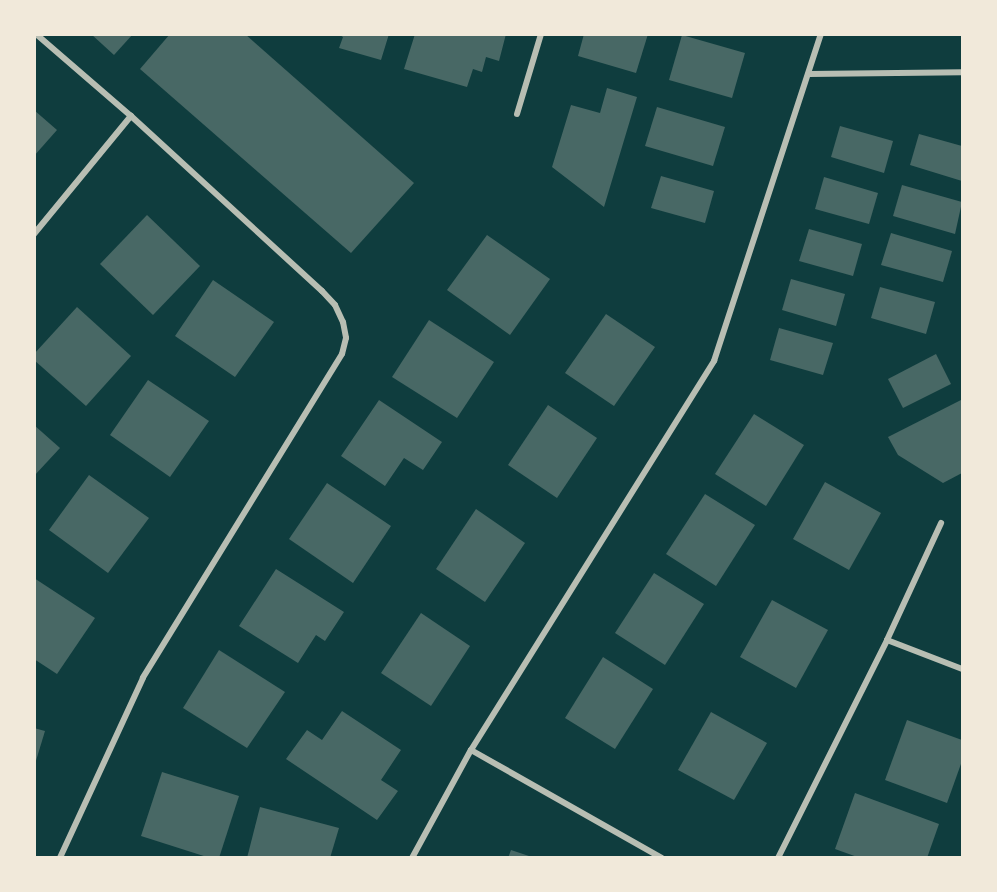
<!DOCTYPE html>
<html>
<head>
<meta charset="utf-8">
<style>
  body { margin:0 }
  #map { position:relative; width:997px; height:892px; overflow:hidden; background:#0f3d3e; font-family:"IBM Plex Sans",sans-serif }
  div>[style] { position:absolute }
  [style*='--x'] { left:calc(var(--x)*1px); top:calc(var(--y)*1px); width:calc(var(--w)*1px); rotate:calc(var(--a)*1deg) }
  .building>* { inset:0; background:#486865 }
  .minor>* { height:6px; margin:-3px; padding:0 3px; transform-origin:3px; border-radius:3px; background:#b8beb3 }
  span { translate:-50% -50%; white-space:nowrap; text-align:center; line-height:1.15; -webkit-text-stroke:6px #f1e9da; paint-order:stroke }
  .frame { position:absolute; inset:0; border:36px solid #f1e9da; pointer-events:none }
</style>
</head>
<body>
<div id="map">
  <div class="building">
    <div style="clip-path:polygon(91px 34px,133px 34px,114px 55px)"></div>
    <div style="clip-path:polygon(170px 34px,245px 34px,414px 183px,351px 253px,140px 69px)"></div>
    <div style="clip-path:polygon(389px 34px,381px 60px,339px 48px,343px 37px,338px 34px)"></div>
    <div style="clip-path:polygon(415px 34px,506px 34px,499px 61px,486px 57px,482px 72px,473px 69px,467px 87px,404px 69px)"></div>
    <div style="clip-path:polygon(584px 34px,648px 34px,636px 73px,578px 56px)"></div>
    <div style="clip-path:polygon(682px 35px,745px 53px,732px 98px,669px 80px)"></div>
    <div style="clip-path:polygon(607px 88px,637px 97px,604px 207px,552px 167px,571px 105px,600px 113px)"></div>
    <div style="clip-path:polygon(657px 107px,725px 127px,713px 166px,645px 146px)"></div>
    <div style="clip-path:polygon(34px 110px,57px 130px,34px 156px)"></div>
    <div style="clip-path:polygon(840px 126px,893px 141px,884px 173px,831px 157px)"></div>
    <div style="clip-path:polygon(919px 134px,962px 146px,962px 181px,910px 165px)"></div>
    <div style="clip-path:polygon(661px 176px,714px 191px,705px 223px,651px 208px)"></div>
    <div style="clip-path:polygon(824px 177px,878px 193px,869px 224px,815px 209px)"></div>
    <div style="clip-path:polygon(902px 185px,962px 202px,955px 234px,893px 216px)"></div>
    <div style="clip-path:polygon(147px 215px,200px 266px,153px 315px,100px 264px)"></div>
    <div style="clip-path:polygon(809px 229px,862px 244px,853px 276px,799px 261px)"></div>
    <div style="clip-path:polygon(891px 233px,952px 251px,943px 282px,881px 265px)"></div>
    <div style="clip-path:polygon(487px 235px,550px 279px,510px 335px,447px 290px)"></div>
    <div style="clip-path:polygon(791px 279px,845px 294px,836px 326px,782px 310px)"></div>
    <div style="clip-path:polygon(213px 280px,274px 322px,235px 377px,175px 336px)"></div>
    <div style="clip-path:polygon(880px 287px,935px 302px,926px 334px,871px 318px)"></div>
    <div style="clip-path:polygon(77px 307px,131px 356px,86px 406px,34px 360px,34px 354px)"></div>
    <div style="clip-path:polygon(606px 314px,655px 347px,614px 406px,565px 373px)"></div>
    <div style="clip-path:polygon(429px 320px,494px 362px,457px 418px,392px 377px)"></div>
    <div style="clip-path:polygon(779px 328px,833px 343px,823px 375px,770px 360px)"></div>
    <div style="clip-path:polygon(936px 354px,951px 384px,903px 408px,888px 379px)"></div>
    <div style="clip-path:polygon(148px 380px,209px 421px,170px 477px,110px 435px)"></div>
    <div style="clip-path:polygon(379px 400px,442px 442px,423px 470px,404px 458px,385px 486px,341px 456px)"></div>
    <div style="clip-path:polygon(961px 400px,962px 473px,943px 483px,898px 455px,888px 437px)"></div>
    <div style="clip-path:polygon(548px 405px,597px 438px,557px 498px,508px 465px)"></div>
    <div style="clip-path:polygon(754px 414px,804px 445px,766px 506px,715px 474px)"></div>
    <div style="clip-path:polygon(34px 425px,60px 448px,34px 476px)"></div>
    <div style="clip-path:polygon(89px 475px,149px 518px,108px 573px,49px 530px)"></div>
    <div style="clip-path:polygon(825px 482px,881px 513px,849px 570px,793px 539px)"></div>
    <div style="clip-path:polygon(327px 483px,391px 526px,353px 583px,289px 539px)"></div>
    <div style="clip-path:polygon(705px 494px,755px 525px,716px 586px,666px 554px)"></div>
    <div style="clip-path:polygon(476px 509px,525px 543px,485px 602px,436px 569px)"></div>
    <div style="clip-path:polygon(276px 569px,344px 612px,325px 641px,316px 635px,298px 663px,239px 626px)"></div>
    <div style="clip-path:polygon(654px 573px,704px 604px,665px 665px,615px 633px)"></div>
    <div style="clip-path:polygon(34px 578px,95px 618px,57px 674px,34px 659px)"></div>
    <div style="clip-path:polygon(772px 600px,828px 630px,796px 688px,740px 657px)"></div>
    <div style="clip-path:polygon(421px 613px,470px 646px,431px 706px,381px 673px)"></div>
    <div style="clip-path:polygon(219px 650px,285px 692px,247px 748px,183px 708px)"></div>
    <div style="clip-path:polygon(603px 657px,653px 689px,615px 749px,565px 718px)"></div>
    <div style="clip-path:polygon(342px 711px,401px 750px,381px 780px,398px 791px,377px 820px,286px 759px,307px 730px,322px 740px)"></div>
    <div style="clip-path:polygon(711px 712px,767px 743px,734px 800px,678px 770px)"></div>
    <div style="clip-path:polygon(907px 720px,962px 740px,962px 761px,947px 803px,885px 780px)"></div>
    <div style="clip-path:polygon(34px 728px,45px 731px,35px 764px,34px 764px)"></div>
    <div style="clip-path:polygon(162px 772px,239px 796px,219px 858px,210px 858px,141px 836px)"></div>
    <div style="clip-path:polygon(855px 793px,939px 824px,927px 858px,860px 858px,835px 849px)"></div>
    <div style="clip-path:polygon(260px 807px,339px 828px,330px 858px,247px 858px)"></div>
    <div style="clip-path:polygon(511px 850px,532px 857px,532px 858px,508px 858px)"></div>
  </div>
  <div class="minor">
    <div style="--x:36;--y:34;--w:125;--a:40.8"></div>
    <div style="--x:131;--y:116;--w:259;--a:42.5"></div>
    <div style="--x:322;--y:291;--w:19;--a:47"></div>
    <div style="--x:335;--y:305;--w:19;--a:65"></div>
    <div style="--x:343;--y:322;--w:16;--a:79"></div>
    <div style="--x:346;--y:338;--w:16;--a:104"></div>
    <div style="--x:342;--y:354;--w:380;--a:121.6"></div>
    <div style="--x:143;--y:678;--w:198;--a:114.8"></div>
    <div style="--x:809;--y:74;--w:153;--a:-0.7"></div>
    <div style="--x:517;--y:114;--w:84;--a:-73.3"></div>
    <div style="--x:34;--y:234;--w:153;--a:-50.6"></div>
    <div style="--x:887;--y:640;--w:80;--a:21.1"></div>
    <div style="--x:471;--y:750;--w:219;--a:29.5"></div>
    <div style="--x:412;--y:858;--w:123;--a:-61.4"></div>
    <div style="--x:471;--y:750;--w:459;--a:-58"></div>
    <div style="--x:714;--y:361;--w:344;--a:-71.9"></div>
    <div style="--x:778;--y:858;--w:244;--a:-63.4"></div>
    <div style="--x:887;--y:640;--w:129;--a:-65.2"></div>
  </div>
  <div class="frame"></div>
</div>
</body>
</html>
